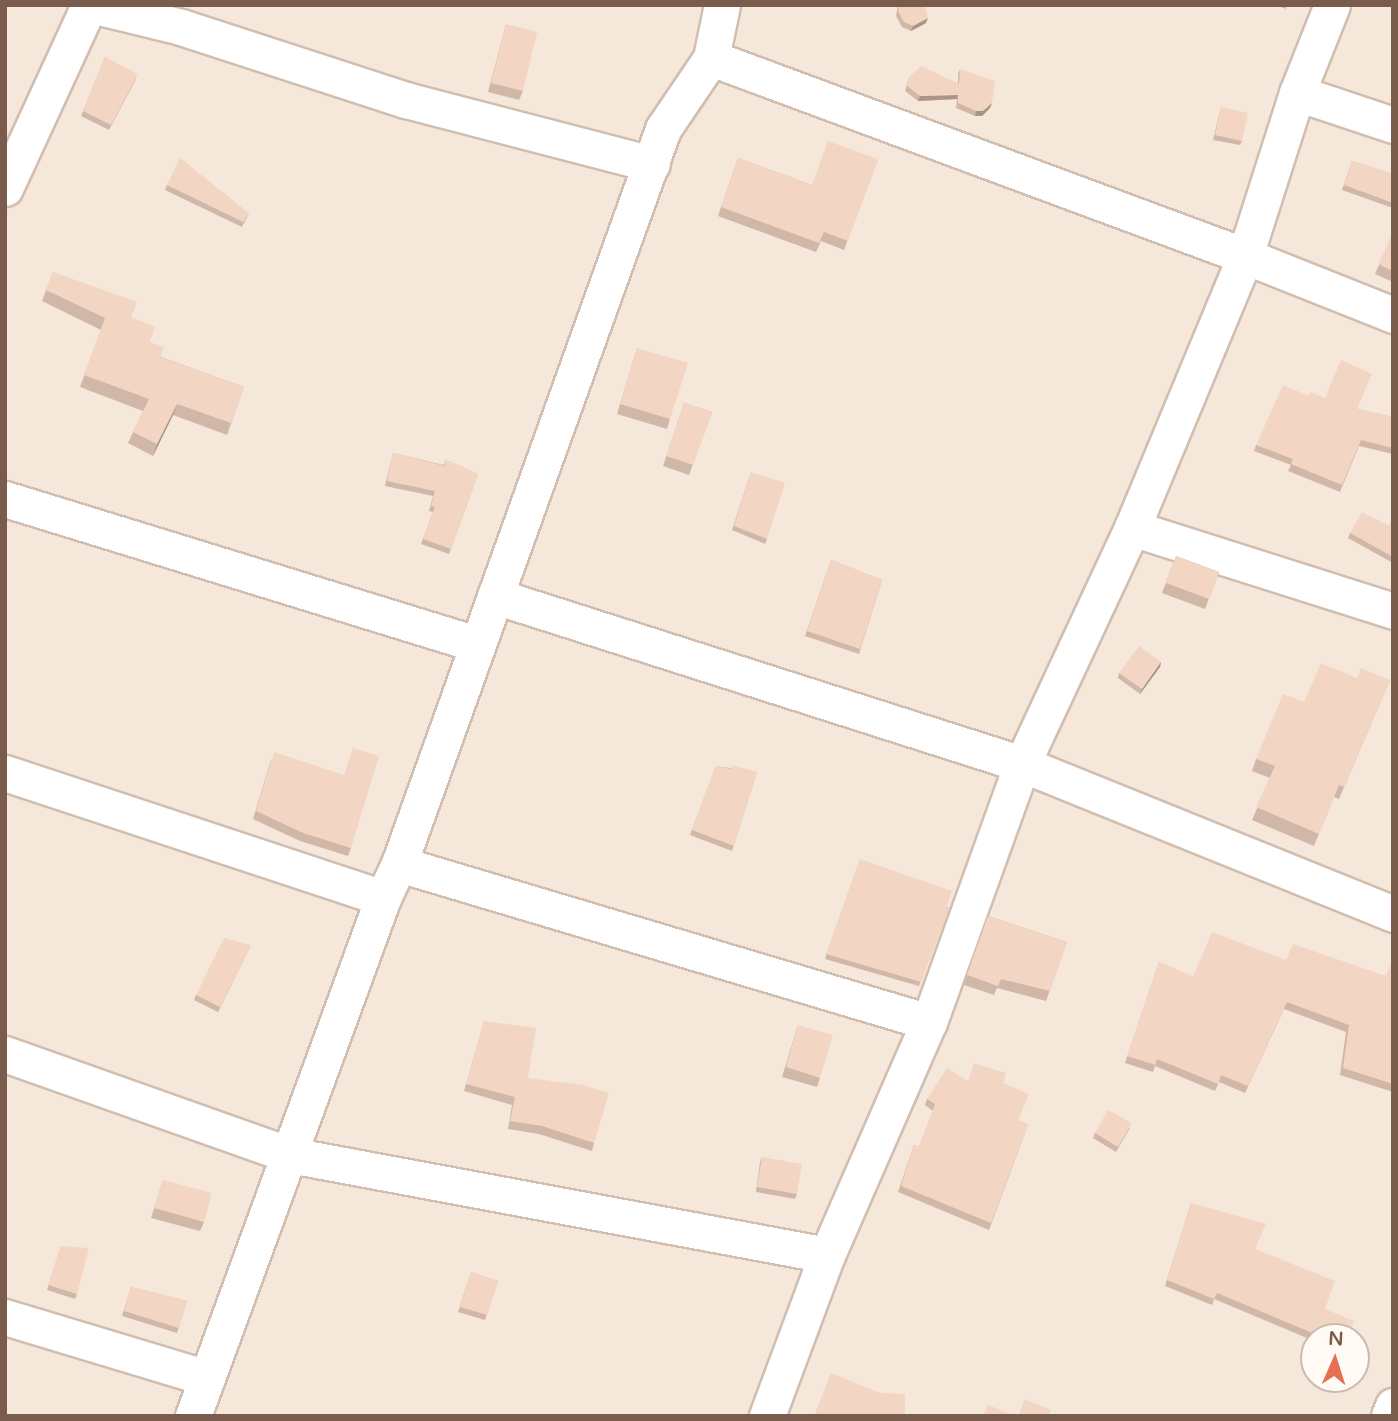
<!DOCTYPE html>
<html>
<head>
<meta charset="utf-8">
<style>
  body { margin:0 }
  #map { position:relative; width:1398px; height:1421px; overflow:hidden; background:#fdf6ec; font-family:"Varela Round",sans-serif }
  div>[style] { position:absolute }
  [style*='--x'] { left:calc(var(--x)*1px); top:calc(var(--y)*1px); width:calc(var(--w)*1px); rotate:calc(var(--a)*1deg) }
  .residential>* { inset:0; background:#f5e8da }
  .roads { filter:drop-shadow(2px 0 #d1beb0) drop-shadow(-2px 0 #d1beb0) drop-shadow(0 2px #d1beb0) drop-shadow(0 -2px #d1beb0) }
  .minor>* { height:35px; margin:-17.5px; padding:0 17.5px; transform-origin:17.5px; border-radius:17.5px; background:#fff }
  .wall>* { inset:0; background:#d1b7a8 }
  .shaded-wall>* { inset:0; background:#aa9588 }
  .building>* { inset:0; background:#f3d5c3 }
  span { translate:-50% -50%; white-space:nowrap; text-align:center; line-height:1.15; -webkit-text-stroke:7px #fffaf3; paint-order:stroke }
  .frame { position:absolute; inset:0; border:7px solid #7a5c4d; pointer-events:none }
  .north { position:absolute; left:1300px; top:1323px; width:70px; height:70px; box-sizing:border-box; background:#fffaf3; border:2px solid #cabbb1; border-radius:50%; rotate:3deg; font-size:19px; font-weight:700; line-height:28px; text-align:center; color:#7a5c4d }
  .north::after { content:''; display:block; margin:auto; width:24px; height:32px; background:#e76f51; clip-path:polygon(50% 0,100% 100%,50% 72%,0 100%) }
</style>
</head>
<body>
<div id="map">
  <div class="residential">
    <div style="clip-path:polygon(evenodd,5px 5px,1393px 5px,1393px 1416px,5px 1416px,5px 5px,1314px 1337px,1356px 1337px,1356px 1379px,1314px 1379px,1314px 1337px)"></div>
  </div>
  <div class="roads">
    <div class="minor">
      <div style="--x:91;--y:5;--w:93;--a:13.7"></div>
      <div style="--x:181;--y:27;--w:237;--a:18"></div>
      <div style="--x:406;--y:100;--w:254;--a:14.6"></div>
      <div style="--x:711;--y:58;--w:570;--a:20.34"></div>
      <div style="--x:1245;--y:256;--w:159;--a:21.7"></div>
      <div style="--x:1297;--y:93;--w:101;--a:18.4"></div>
      <div style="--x:5;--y:188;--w:201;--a:-65.3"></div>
      <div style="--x:5;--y:499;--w:493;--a:17.1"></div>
      <div style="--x:1132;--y:528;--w:274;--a:17.6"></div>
      <div style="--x:495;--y:596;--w:553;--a:17.68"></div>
      <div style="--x:1022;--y:764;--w:400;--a:22"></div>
      <div style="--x:5;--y:773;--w:398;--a:18.3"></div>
      <div style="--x:399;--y:864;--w:553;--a:16.6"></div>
      <div style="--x:5;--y:1054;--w:302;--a:19.5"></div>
      <div style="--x:290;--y:1155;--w:546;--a:10.55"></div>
      <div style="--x:5;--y:1317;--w:211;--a:16.8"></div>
      <div style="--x:193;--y:1416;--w:552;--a:-69.86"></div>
      <div style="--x:383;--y:898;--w:38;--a:-65"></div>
      <div style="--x:399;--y:864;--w:781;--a:-70.24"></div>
      <div style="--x:663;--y:129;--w:86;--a:-55.9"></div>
      <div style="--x:711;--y:58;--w:54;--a:-78.3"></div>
      <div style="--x:767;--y:1416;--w:172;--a:-69.6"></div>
      <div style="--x:827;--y:1255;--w:254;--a:-66.4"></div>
      <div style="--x:929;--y:1022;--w:274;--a:-70.2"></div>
      <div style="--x:1022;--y:764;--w:260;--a:-65"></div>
      <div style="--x:1132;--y:528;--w:295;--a:-67.4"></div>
      <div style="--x:1245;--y:256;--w:171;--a:-72.3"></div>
      <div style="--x:1297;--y:93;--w:95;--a:-68.3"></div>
      <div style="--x:1389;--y:1416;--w:11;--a:-68"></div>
    </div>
  </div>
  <div class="wall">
    <div style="clip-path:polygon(898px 5px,925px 5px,926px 23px,911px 31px,902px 27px,896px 16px)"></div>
    <div style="clip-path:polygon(1276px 5px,1287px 5px,1286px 9px)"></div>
    <div style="clip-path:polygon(506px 24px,523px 91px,519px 100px,488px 92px)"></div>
    <div style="clip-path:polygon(105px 57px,136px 79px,109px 130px,81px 116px)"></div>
    <div style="clip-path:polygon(960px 69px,992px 103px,990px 108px,982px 116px,975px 116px,956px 108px,957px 99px,918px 101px,905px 91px,909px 77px,958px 83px,958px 74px)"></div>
    <div style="clip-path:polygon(1221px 107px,1242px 141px,1240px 145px,1213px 140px)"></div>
    <div style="clip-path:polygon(738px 158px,812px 185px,878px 159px,844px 250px,821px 241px,816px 252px,718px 216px)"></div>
    <div style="clip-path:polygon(1352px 161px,1393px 174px,1393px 208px,1342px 190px)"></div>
    <div style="clip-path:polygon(167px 185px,249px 213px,242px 227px,165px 190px)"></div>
    <div style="clip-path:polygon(1393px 233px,1393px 282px,1375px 274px)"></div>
    <div style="clip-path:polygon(53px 272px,131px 317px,161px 357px,244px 387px,227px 435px,173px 415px,153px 456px,128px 443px,133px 432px,143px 411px,80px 387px,101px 330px,42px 301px)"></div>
    <div style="clip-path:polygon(637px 348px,670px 419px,667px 429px,617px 414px)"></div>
    <div style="clip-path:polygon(1309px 396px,1357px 409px,1393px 417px,1393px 454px,1359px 446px,1340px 492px,1288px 471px,1291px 465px,1254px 451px,1256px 445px)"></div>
    <div style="clip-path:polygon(684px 403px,712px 412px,689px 475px,663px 466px)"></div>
    <div style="clip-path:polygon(393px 453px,444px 465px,446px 460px,478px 474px,449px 554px,421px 544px,433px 512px,429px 511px,433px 496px,385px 486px)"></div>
    <div style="clip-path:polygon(751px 472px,767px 539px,765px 544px,732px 530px)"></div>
    <div style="clip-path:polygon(1393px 518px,1393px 563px,1348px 538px,1350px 533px,1389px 526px)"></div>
    <div style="clip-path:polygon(1176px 556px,1219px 572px,1205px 609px,1162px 593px)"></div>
    <div style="clip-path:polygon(831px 560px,882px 580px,859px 654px,805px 636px)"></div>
    <div style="clip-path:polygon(1161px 662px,1160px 667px,1140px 694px,1118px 678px,1119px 673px)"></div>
    <div style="clip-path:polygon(1357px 678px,1390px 680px,1339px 799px,1334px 797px,1314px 846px,1252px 820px,1270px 778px,1252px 771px,1256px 759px,1304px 702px)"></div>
    <div style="clip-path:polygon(271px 760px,351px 848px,348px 856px,300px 841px,253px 819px)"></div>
    <div style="clip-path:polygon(716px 766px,757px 772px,732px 851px,690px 835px)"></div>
    <div style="clip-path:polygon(860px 859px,949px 908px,919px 986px,825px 959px)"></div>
    <div style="clip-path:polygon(988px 916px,1067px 942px,1046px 1001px,997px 988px,994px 995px,964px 985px)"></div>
    <div style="clip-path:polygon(251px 945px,218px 1012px,194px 1000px,196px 995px)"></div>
    <div style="clip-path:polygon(1286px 960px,1386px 976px,1393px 961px,1393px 1092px,1340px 1075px,1346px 1032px,1284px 1009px,1245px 1093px,1219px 1082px,1215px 1091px,1155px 1066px,1153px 1072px,1125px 1063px,1159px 962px,1193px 977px)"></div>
    <div style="clip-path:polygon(484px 1021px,528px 1078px,594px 1143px,592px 1151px,539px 1134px,508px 1129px,512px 1105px,464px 1091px)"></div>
    <div style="clip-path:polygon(798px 1025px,820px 1078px,817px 1087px,782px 1077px)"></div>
    <div style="clip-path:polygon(968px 1081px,1003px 1083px,1018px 1120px,1028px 1125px,989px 1230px,898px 1192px,914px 1145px,919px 1147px,933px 1111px,925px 1105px,927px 1099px)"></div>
    <div style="clip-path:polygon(1130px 1128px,1116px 1152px,1093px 1138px,1095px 1133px)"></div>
    <div style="clip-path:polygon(762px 1157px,797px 1194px,795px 1199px,756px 1192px,760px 1162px)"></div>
    <div style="clip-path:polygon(163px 1180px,204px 1222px,200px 1231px,151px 1218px)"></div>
    <div style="clip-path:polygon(1191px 1203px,1255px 1249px,1325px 1309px,1348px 1337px,1314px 1337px,1314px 1341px,1214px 1299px,1212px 1305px,1165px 1286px)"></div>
    <div style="clip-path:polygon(61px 1246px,77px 1294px,75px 1299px,47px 1290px)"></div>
    <div style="clip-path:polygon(471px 1272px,498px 1281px,485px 1320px,458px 1312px)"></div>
    <div style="clip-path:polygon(131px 1287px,187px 1301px,177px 1333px,122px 1316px)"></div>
  </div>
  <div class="shaded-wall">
    <div style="clip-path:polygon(928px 18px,926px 23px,911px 31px,913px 26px)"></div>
    <div style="clip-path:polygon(958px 95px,957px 99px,918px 101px,920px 96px)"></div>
    <div style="clip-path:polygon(992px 103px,990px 108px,982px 116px,975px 116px,976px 111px)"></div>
    <div style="clip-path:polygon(177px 404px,173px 415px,153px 456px,157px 444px)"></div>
    <div style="clip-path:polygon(1161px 662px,1160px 667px,1140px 694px,1142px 689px)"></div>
  </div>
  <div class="building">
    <div style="clip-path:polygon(899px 5px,925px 5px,928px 18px,913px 26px,904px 22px,898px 11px)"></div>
    <div style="clip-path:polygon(506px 24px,537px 32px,523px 91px,491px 83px)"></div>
    <div style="clip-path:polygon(105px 57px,138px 74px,111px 125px,83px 111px)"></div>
    <div style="clip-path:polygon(921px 66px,959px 84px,960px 69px,995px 81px,992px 103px,983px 111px,976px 111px,958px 103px,958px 95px,920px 96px,907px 86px,909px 77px)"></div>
    <div style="clip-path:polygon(1221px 107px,1248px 113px,1242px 141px,1215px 135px)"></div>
    <div style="clip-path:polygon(828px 141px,878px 159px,848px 241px,824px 232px,819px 243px,721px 207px,738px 158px,812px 185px)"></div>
    <div style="clip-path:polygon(180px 158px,249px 213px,243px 222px,167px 185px)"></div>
    <div style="clip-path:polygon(1352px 161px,1393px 174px,1393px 203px,1344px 185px)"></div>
    <div style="clip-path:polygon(1393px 233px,1393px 271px,1378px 264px)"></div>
    <div style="clip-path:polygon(53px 272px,137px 302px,131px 317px,155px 327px,150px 342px,164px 347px,160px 357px,244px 387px,231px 423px,177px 404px,157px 444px,133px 432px,149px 399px,84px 375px,105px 318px,46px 290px)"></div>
    <div style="clip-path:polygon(637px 348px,688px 363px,670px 419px,620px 404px)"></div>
    <div style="clip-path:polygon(1341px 360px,1372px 374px,1357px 409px,1393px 417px,1393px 448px,1361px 440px,1342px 485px,1291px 464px,1293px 459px,1256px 445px,1283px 385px,1309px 396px,1311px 392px,1325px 398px)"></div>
    <div style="clip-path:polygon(684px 403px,712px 412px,693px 465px,666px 456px)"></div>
    <div style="clip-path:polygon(393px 453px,445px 466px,446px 460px,478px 474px,451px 549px,423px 539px,435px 507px,431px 506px,435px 491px,387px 481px)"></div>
    <div style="clip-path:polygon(751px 472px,785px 483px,767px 539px,734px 526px)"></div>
    <div style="clip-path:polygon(1362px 512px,1389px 526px,1393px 518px,1393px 557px,1350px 533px)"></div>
    <div style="clip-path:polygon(1176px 556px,1219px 572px,1209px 599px,1166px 583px)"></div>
    <div style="clip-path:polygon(831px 560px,882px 580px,860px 649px,807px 631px)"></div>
    <div style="clip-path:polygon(1139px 646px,1161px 662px,1142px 689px,1119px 673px)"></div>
    <div style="clip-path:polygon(1321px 663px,1357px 678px,1361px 668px,1390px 680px,1344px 787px,1339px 785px,1319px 834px,1256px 807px,1275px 766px,1256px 759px,1283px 694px,1304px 702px)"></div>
    <div style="clip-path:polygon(353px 748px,379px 756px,351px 848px,303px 833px,256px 811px,274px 752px,344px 775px)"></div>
    <div style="clip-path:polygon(732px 765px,757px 772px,734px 846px,692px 830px,716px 766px,731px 769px)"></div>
    <div style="clip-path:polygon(860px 859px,952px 891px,946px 908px,949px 908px,921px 982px,826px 954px)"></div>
    <div style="clip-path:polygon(988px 916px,1067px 942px,1050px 991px,1001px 979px,998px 986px,967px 975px)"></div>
    <div style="clip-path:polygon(1212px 932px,1286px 960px,1293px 944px,1386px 976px,1393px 961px,1393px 1084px,1343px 1068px,1349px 1025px,1287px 1002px,1248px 1086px,1221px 1075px,1218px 1084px,1157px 1059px,1155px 1065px,1127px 1056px,1159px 962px,1193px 977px)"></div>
    <div style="clip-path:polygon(224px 938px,251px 945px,220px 1007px,196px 995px)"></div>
    <div style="clip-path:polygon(484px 1021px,536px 1028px,528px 1078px,583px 1085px,609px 1093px,594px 1143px,542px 1126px,510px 1121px,515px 1097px,466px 1084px)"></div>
    <div style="clip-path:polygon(798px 1025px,833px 1035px,820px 1078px,786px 1067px)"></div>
    <div style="clip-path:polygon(974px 1063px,1006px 1073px,1003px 1083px,1029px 1094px,1018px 1120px,1028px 1125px,991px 1223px,901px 1186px,914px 1145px,919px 1147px,935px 1104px,927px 1099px,947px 1068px,968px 1081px)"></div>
    <div style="clip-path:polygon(1108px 1110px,1132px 1123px,1118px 1147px,1095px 1133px)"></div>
    <div style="clip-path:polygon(762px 1157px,802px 1164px,797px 1194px,757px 1187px)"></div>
    <div style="clip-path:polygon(163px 1180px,212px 1193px,204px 1222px,154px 1208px)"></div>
    <div style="clip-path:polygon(1191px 1203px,1266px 1224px,1255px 1249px,1335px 1281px,1325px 1309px,1354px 1321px,1348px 1337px,1322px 1337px,1217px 1293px,1214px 1299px,1167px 1280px)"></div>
    <div style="clip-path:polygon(61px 1246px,89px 1248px,77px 1294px,48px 1285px)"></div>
    <div style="clip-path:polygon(471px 1272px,498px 1281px,487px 1315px,460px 1307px)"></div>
    <div style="clip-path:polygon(131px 1287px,187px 1301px,179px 1328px,124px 1311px)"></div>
    <div style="clip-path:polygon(831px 1373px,880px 1393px,905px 1394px,905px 1416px,814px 1416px)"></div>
    <div style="clip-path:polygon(1025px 1399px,1051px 1410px,1049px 1416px,1018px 1416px)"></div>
    <div style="clip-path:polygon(988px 1405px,1015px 1416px,983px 1416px)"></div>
  </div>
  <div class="frame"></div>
  <div class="north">N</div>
</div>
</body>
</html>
